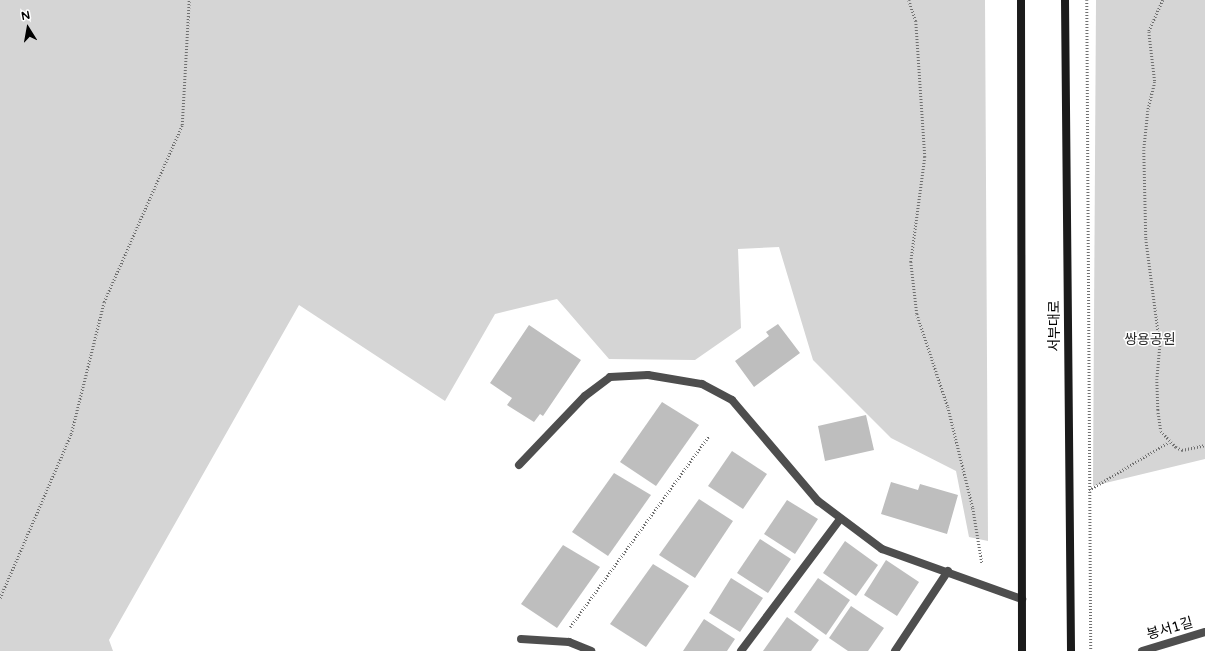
<!DOCTYPE html>
<html>
<head>
<meta charset="utf-8">
<style>
  body { margin:0 }
  #map { position:relative; width:1205px; height:651px; overflow:hidden; background:#fff; font-family:"Varela Round","Noto Sans KR",sans-serif }
  div>[style] { position:absolute }
  [style*='--x'] { left:calc(var(--x)*1px); top:calc(var(--y)*1px); width:calc(var(--w)*1px); rotate:calc(var(--a)*1deg) }
  .green>* { inset:0; background:#d5d5d5 }
  .building>* { inset:0; background:#bebebe }
  .path>* { height:2.5px; margin-top:-1.25px; transform-origin:0; background:repeating-linear-gradient(90deg,#707070 0 1px,transparent 0 3px) }
  .street>* { height:8px; margin:-4px; padding:0 4px; transform-origin:4px; border-radius:4px; background:#4e4e4e }
  .secondary>* { height:8px; margin:-4px; padding:0 4px; transform-origin:4px; border-radius:4px; background:#1b1b1b }
  span { translate:-50% -50%; white-space:nowrap; text-align:center; line-height:1.15; -webkit-text-stroke:3px #fff; paint-order:stroke }
  .street-label { font-size:14px; color:#000 }
  .park-label { font-size:14px; color:#2c2c2c }
  .north { position:absolute; left:8px; top:8px; width:40px; height:40px; -webkit-text-stroke:3px #fff; paint-order:stroke; rotate:349deg; font-size:11px; font-weight:700; line-height:16px; text-align:center; color:#000 }
  .north::after { content:''; display:block; margin:auto; width:14px; height:18px; background:#000; clip-path:polygon(50% 0,100% 100%,50% 72%,0 100%) }
</style>
</head>
<body>
<div id="map">
  <div class="green">
    <div style="clip-path:polygon(0 0,985px 0,988px 541px,969px 537px,956px 471px,891px 438px,813px 360px,779px 247px,738px 249px,741px 328px,695px 360px,609px 359px,557px 299px,495px 314px,445px 401px,299px 305px,109px 640px,113px 651px,0 651px)"></div>
    <div style="clip-path:polygon(1096px 0,1205px 0,1205px 459px,1093px 486px)"></div>
  </div>
  <div class="building">
    <div style="clip-path:polygon(778px 324px,800px 353px,754px 387px,735px 361px,769px 336px,766px 332px)"></div>
    <div style="clip-path:polygon(529px 325px,581px 360px,543px 416px,540px 414px,534px 422px,507px 405px,512px 398px,490px 383px)"></div>
    <div style="clip-path:polygon(662px 402px,699px 425px,656px 486px,620px 462px)"></div>
    <div style="clip-path:polygon(866px 415px,874px 450px,825px 461px,818px 426px)"></div>
    <div style="clip-path:polygon(732px 451px,767px 474px,743px 509px,708px 486px)"></div>
    <div style="clip-path:polygon(614px 473px,651px 495px,608px 556px,572px 532px)"></div>
    <div style="clip-path:polygon(891px 482px,918px 490px,920px 484px,958px 495px,947px 534px,881px 514px)"></div>
    <div style="clip-path:polygon(699px 499px,733px 521px,695px 578px,659px 555px)"></div>
    <div style="clip-path:polygon(787px 500px,818px 519px,795px 554px,764px 534px)"></div>
    <div style="clip-path:polygon(760px 539px,791px 559px,768px 593px,737px 573px)"></div>
    <div style="clip-path:polygon(845px 541px,878px 565px,856px 596px,823px 573px)"></div>
    <div style="clip-path:polygon(563px 545px,600px 567px,557px 628px,521px 604px)"></div>
    <div style="clip-path:polygon(886px 560px,919px 582px,897px 616px,864px 595px)"></div>
    <div style="clip-path:polygon(653px 564px,689px 586px,646px 647px,610px 624px)"></div>
    <div style="clip-path:polygon(731px 578px,763px 598px,740px 632px,709px 613px)"></div>
    <div style="clip-path:polygon(818px 578px,850px 600px,826px 635px,794px 612px)"></div>
    <div style="clip-path:polygon(851px 606px,884px 628px,868px 651px,848px 651px,829px 638px)"></div>
    <div style="clip-path:polygon(787px 617px,819px 640px,811px 651px,763px 651px)"></div>
    <div style="clip-path:polygon(704px 619px,735px 639px,727px 651px,683px 651px)"></div>
  </div>
  <div class="path">
    <div style="--x:909;--y:0;--w:22;--a:72"></div>
    <div style="--x:916;--y:21;--w:136;--a:86.2"></div>
    <div style="--x:925;--y:157;--w:106;--a:97.6"></div>
    <div style="--x:911;--y:262;--w:52;--a:83.4"></div>
    <div style="--x:917;--y:314;--w:98;--a:71.6"></div>
    <div style="--x:948;--y:407;--w:104;--a:76.1"></div>
    <div style="--x:973;--y:508;--w:56;--a:80.7"></div>
    <div style="--x:1087;--y:0;--w:651;--a:89.65"></div>
    <div style="--x:1163;--y:0;--w:35;--a:114"></div>
    <div style="--x:1149;--y:32;--w:50;--a:83.2"></div>
    <div style="--x:1155;--y:82;--w:30;--a:104"></div>
    <div style="--x:1148;--y:111;--w:39;--a:96"></div>
    <div style="--x:1144;--y:150;--w:89;--a:88.7"></div>
    <div style="--x:1146;--y:239;--w:108;--a:82.5"></div>
    <div style="--x:1160;--y:346;--w:33;--a:95"></div>
    <div style="--x:1157;--y:379;--w:31;--a:88"></div>
    <div style="--x:1158;--y:410;--w:21;--a:82"></div>
    <div style="--x:1161;--y:431;--w:22;--a:47"></div>
    <div style="--x:1176;--y:447;--w:7;--a:27"></div>
    <div style="--x:1182;--y:450;--w:24;--a:-12"></div>
    <div style="--x:1089;--y:490;--w:93;--a:-31"></div>
    <div style="--x:0;--y:598;--w:179;--a:-66.6"></div>
    <div style="--x:71;--y:434;--w:136;--a:-76"></div>
    <div style="--x:104;--y:302;--w:193;--a:-66.2"></div>
    <div style="--x:182;--y:125;--w:125;--a:-86.8"></div>
    <div style="--x:570;--y:627;--w:236;--a:-54"></div>
  </div>
  <div class="street">
    <div style="--x:519;--y:465;--w:95;--a:-46.3"></div>
    <div style="--x:585;--y:396;--w:31;--a:-37"></div>
    <div style="--x:610;--y:377;--w:38;--a:-3"></div>
    <div style="--x:648;--y:375;--w:55;--a:9.5"></div>
    <div style="--x:702;--y:384;--w:34;--a:28"></div>
    <div style="--x:732;--y:400;--w:133;--a:49.6"></div>
    <div style="--x:818;--y:501;--w:80;--a:36.9"></div>
    <div style="--x:882;--y:549;--w:149;--a:19.7"></div>
    <div style="--x:521;--y:639;--w:48;--a:3.6"></div>
    <div style="--x:569;--y:642;--w:24;--a:22"></div>
    <div style="--x:741;--y:651;--w:165;--a:-53.1"></div>
    <div style="--x:895;--y:651;--w:96;--a:-56.5"></div>
    <div style="--x:1142;--y:651;--w:66;--a:-16.8"></div>
  </div>
  <div class="secondary">
    <div style="--x:1021;--y:0;--w:651;--a:89.91"></div>
    <div style="--x:1065;--y:0;--w:651;--a:89.47"></div>
  </div>
  <div class="street-label">
    <span style="left:1055px;top:326px;rotate:-90deg">서부대로</span>
    <span style="left:1170px;top:629px;rotate:-16deg">봉서1길</span>
  </div>
  <div class="park-label">
    <span style="left:1150px;top:340px">쌍용공원</span>
  </div>
  <div class="north">N</div>
</div>
</body>
</html>
